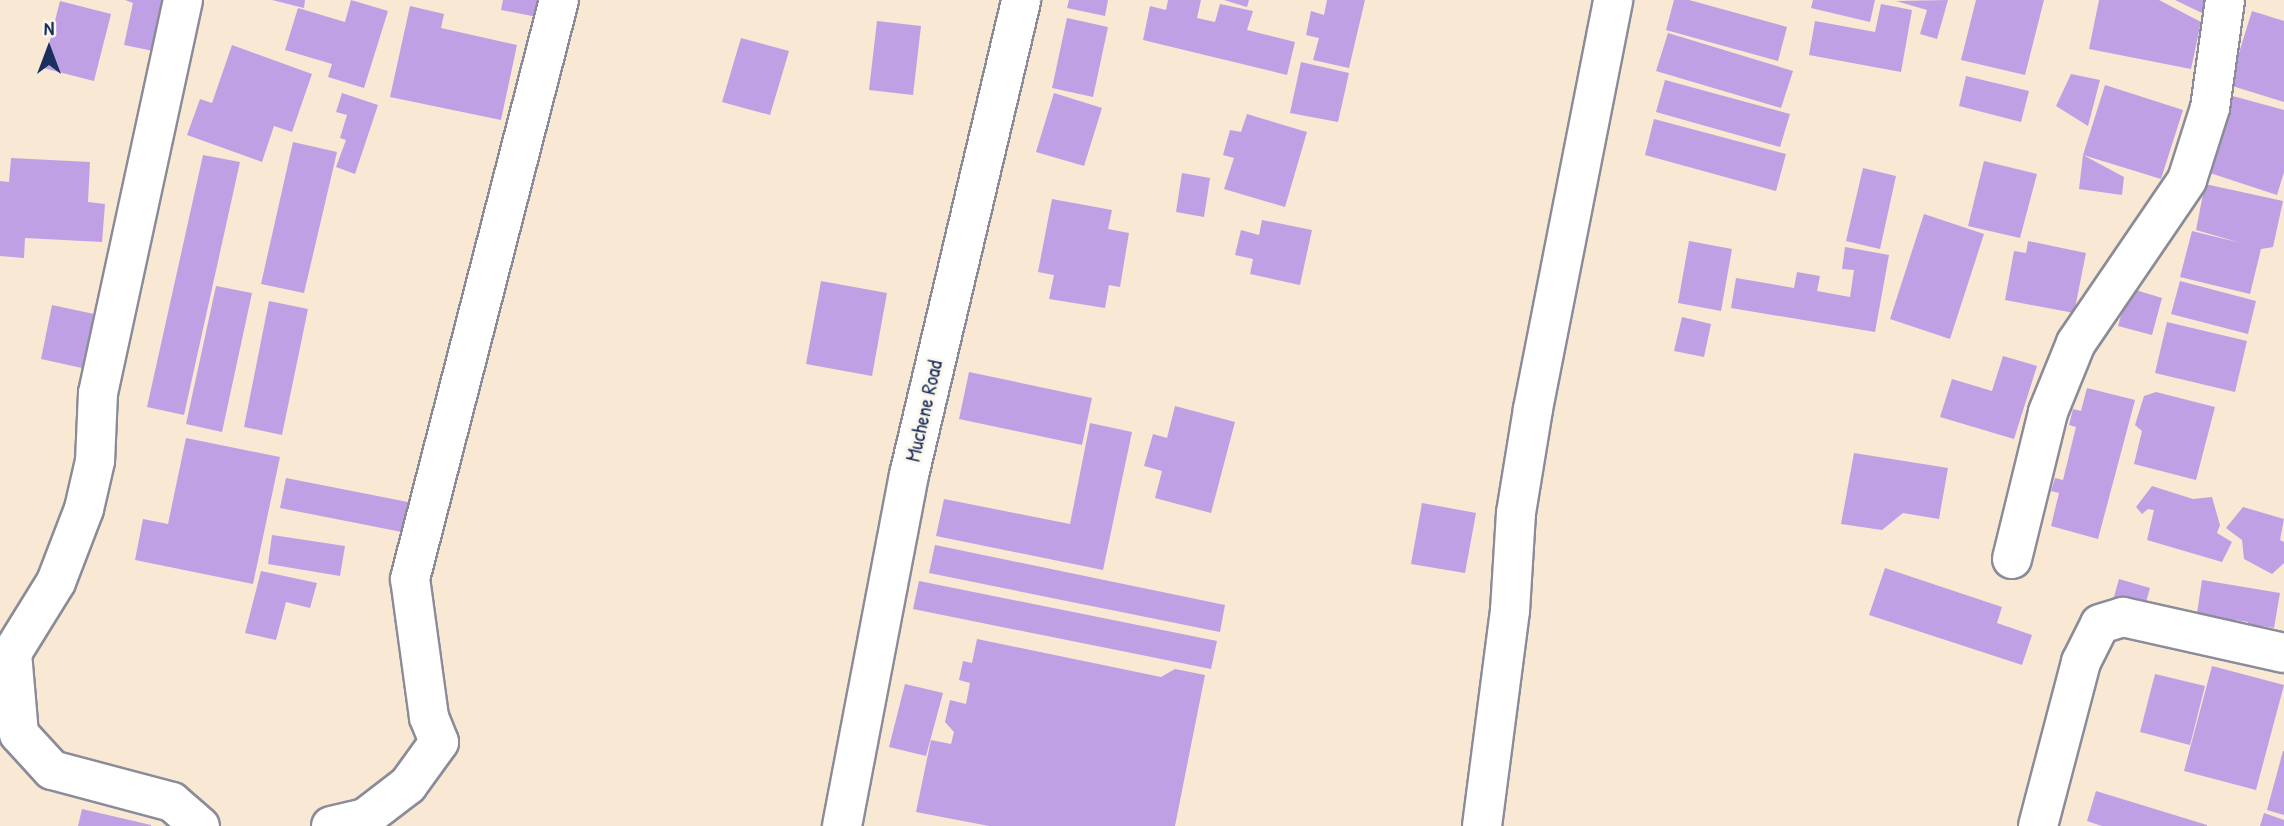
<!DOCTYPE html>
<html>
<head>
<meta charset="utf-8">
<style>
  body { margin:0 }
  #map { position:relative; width:2284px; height:826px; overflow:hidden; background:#f8e8d4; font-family:"Patrick Hand",sans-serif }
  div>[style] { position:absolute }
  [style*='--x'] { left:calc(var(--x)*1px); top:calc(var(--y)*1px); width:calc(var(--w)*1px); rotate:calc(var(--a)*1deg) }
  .building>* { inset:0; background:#c0a0e4 }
  .roads { filter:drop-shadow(2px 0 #8a8c99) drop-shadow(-2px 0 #8a8c99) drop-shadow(0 2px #8a8c99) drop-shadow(0 -2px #8a8c99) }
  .minor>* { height:38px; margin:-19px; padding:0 19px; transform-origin:19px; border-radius:19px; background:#fff }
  span { translate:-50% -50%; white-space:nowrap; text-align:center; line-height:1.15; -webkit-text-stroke:6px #fbf7ec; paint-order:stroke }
  .street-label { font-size:21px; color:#1b2f5e }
  .north { position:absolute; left:14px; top:14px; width:70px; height:70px; -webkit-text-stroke:5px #fbf7ec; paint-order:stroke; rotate:0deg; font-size:19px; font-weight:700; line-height:28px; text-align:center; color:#1b2f5e }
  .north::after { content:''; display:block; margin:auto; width:24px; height:32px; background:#1b2f5e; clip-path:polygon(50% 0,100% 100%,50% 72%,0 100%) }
</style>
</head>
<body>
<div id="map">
  <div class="building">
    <div style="clip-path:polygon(125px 0,173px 0,163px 53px,124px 45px,133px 3px)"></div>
    <div style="clip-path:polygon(272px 0,305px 0,304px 8px)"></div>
    <div style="clip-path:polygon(351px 0,388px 11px,364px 88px,328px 77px,332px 64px,285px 50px,298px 8px,345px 22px)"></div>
    <div style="clip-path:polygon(503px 0,546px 0,542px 18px,501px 10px)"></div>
    <div style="clip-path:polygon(1069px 0,1108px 0,1105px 16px,1067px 8px)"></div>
    <div style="clip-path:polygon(1168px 0,1201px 0,1197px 18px,1215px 22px,1220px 4px,1253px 11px,1247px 30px,1295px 42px,1287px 75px,1143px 40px,1150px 6px,1166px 10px)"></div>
    <div style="clip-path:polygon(1224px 0,1249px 0,1247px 7px)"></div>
    <div style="clip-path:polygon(1327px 0,1365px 0,1349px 68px,1313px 60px,1319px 38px,1306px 35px,1311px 11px,1324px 15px)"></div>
    <div style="clip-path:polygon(1674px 0,1689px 0,1787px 27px,1778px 61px,1666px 30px)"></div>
    <div style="clip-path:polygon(1813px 0,1875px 0,1870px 22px,1811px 8px)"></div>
    <div style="clip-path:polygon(1948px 0,1937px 39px,1920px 34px,1927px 10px,1896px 1px)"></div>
    <div style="clip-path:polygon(1976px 0,2044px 0,2025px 75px,1961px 60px)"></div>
    <div style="clip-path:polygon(2099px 0,2159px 0,2201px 22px,2191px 69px,2089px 49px)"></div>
    <div style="clip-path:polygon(2175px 0,2204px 0,2202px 13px)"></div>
    <div style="clip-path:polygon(60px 1px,111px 14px,94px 81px,43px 68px)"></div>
    <div style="clip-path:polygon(1881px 4px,1912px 10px,1901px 72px,1809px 55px,1815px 21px,1875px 32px)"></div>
    <div style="clip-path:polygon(410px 6px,444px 14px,441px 28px,517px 45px,501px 120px,390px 97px)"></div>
    <div style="clip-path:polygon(2252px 11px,2284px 21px,2284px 102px,2229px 85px)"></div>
    <div style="clip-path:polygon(1067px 18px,1108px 27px,1093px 97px,1052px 88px)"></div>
    <div style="clip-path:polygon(877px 21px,921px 26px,913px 95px,869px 90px)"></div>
    <div style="clip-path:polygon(1668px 33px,1793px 71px,1781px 108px,1656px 71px)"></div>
    <div style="clip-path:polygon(741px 38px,789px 51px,770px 115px,722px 102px)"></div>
    <div style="clip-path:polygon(232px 45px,312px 74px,292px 132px,274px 126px,262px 162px,187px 135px,200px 99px,212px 103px)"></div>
    <div style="clip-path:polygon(1301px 62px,1349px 73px,1338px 122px,1290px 113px)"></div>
    <div style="clip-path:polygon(2071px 74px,2100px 80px,2088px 126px,2056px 106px)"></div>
    <div style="clip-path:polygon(1966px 76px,2029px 91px,2021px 122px,1959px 106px)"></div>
    <div style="clip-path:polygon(1665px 80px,1790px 114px,1780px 147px,1656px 112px)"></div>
    <div style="clip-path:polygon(2105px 85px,2183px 110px,2161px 179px,2083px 155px,2124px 177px,2122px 195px,2079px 189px,2083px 155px)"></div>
    <div style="clip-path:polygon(342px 93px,378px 105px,355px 174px,336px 167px,346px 140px,340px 138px,347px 115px,336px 112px)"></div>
    <div style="clip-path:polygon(1054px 93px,1102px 108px,1084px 166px,1036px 152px)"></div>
    <div style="clip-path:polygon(2229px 95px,2284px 110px,2284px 172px,2277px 195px,2207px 172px)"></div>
    <div style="clip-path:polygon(1247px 114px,1307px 132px,1285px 207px,1224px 189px,1234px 158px,1223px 155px,1230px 130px,1241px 132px)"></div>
    <div style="clip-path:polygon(1654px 119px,1786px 154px,1776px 191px,1645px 155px)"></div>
    <div style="clip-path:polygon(293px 142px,337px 152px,304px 293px,261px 284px)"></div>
    <div style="clip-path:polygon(203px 155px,240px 162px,184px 415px,147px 407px)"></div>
    <div style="clip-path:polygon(11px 158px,90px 162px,88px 202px,105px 204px,102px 242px,25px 238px,24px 258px,0 256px,0 181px,9px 182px)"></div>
    <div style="clip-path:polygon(1984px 161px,2037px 174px,2020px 238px,1968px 226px)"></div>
    <div style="clip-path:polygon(1863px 168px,1896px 176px,1880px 249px,1846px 241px)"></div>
    <div style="clip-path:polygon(1182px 173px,1210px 178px,1204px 217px,1176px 212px)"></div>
    <div style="clip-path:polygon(2205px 184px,2283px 201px,2273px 247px,2261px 249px,2250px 294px,2180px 277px,2192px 231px,2241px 243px,2196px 230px)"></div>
    <div style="clip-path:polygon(1052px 199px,1112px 210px,1108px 229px,1129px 233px,1120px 287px,1109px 285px,1105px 308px,1049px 299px,1054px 275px,1038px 272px)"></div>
    <div style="clip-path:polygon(1924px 214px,1984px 234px,1950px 339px,1890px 319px)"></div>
    <div style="clip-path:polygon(1262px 220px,1312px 230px,1300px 285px,1250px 274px,1253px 259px,1235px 255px,1241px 230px,1259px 235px)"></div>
    <div style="clip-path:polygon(1689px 241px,1732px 249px,1721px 311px,1678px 303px)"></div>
    <div style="clip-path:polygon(2028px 241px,2086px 253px,2074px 313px,2005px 300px,2014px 251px,2026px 253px)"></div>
    <div style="clip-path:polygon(1845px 247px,1889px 255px,1875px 332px,1731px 308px,1736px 278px,1794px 288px,1797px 272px,1820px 276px,1817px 291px,1850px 297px,1854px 270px,1842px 269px)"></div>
    <div style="clip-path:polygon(821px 281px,887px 293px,872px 376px,806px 364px)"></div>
    <div style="clip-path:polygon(2180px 281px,2256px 301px,2248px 334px,2171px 314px)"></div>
    <div style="clip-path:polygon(216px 286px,252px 293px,222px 432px,186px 424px)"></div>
    <div style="clip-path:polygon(2129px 288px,2162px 298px,2152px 335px,2118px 326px)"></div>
    <div style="clip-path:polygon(269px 301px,308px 309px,282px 435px,244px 427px)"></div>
    <div style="clip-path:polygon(52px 305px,94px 314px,82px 368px,41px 359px)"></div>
    <div style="clip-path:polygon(1682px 317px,1711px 324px,1704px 357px,1674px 351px)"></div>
    <div style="clip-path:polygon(2167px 322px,2247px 341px,2235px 392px,2155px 373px)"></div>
    <div style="clip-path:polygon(2003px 356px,2037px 366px,2014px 439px,1940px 417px,1952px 379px,1992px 391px)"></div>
    <div style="clip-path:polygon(969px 372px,1092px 398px,1082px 445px,959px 419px)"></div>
    <div style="clip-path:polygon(2087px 388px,2135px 400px,2098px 539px,2051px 526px,2059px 493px,2051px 491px,2055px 478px,2063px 480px,2076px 427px,2069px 425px,2073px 409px,2081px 411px)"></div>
    <div style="clip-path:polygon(2156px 392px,2215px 407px,2196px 480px,2134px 464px,2142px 431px,2135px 425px,2144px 396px)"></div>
    <div style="clip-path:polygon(1175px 406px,1235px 422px,1211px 513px,1155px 498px,1162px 471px,1144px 466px,1153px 434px,1167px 438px)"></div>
    <div style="clip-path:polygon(1090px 423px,1132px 432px,1103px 570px,936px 536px,944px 499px,1070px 524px)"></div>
    <div style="clip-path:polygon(186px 438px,280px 457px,253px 584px,135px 560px,143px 519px,168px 524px)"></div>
    <div style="clip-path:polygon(1854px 453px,1948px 468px,1939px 519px,1903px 513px,1882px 530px,1841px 524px)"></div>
    <div style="clip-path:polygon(286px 478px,418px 504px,412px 534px,280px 508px)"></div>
    <div style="clip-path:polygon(2152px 486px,2193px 499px,2212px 497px,2220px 525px,2217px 533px,2232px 542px,2222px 562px,2147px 540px,2154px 510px,2148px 509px,2142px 514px,2136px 507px)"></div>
    <div style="clip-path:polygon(1422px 503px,1476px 513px,1465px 573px,1411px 564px)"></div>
    <div style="clip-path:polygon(2243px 507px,2284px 519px,2280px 540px,2284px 542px,2284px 563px,2272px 574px,2244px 559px,2242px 540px,2226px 528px)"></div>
    <div style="clip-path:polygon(272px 535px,345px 546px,340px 576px,268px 564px)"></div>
    <div style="clip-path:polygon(935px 545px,1225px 605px,1220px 632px,929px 573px)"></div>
    <div style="clip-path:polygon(1885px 568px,2002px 607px,1997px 623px,2032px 635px,2022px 665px,1869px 615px)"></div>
    <div style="clip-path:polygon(261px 571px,317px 583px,310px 608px,286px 602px,276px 640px,245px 633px)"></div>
    <div style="clip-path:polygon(2119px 579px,2150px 588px,2144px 609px,2113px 600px)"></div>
    <div style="clip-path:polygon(2202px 580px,2280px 593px,2274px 628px,2261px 626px,2260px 631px,2247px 629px,2248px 622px,2234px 620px,2233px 627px,2218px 624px,2219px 617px,2211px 617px,2210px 622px,2196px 620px)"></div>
    <div style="clip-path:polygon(919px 581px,1217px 641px,1211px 669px,913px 609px)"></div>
    <div style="clip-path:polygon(977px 639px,1161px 677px,1175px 669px,1205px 675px,1175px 826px,989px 826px,916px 812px,931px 740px,951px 744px,954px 732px,945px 722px,950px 700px,966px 704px,970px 683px,959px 680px,963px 661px,972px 663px)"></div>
    <div style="clip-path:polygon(2212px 666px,2284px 685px,2256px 790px,2184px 771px)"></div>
    <div style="clip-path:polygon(2155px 674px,2205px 686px,2190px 745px,2140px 732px)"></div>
    <div style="clip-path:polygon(905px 684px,943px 693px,926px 756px,889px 747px)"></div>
    <div style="clip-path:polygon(2283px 751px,2284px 751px,2284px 815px,2267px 810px)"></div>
    <div style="clip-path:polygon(2096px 791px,2207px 825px,2207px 826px,2102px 826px,2087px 821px)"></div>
    <div style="clip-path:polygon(82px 809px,151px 825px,151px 826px,78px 826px)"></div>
    <div style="clip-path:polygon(2264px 813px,2284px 820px,2284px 826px,2260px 826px)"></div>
  </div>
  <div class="roads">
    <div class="minor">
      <div style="--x:183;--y:0;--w:402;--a:102.2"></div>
      <div style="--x:98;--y:393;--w:68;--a:92.5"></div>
      <div style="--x:95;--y:461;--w:49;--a:102.9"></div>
      <div style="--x:84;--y:509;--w:78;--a:111"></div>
      <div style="--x:56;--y:582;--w:84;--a:121.8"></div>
      <div style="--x:12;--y:653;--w:81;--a:85.1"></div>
      <div style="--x:19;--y:734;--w:49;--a:47.5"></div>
      <div style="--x:52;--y:770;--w:124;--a:14.9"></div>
      <div style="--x:172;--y:802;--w:37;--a:41"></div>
      <div style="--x:2012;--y:559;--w:151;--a:-76.2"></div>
      <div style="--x:2048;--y:412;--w:74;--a:-67.9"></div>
      <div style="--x:2076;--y:343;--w:197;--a:-55.7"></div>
      <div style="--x:2187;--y:180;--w:76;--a:-72.3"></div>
      <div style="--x:2210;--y:108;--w:109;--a:-82.1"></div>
      <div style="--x:331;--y:826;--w:35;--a:-13"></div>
      <div style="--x:365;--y:818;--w:54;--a:-37.5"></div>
      <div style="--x:408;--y:785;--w:53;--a:-54.2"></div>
      <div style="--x:439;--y:742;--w:27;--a:-112"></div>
      <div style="--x:429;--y:717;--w:139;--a:-97.8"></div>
      <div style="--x:410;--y:579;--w:598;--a:-75.57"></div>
      <div style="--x:842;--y:826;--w:357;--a:-79.2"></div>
      <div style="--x:909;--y:475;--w:488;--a:-76.7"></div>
      <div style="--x:1482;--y:826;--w:217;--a:-82.6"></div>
      <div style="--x:1510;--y:611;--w:98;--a:-86.5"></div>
      <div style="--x:1516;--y:513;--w:105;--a:-80.7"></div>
      <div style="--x:1533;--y:409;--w:417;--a:-78.9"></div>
      <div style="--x:2038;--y:826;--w:170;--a:-75.3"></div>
      <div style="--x:2081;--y:662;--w:42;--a:-63.4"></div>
      <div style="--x:2100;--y:624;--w:24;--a:-17"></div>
      <div style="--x:2123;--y:617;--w:165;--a:12.6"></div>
    </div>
  </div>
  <div class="street-label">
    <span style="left:924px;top:411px;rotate:-77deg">Muchene Road</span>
  </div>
  <div class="north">N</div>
</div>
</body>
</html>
